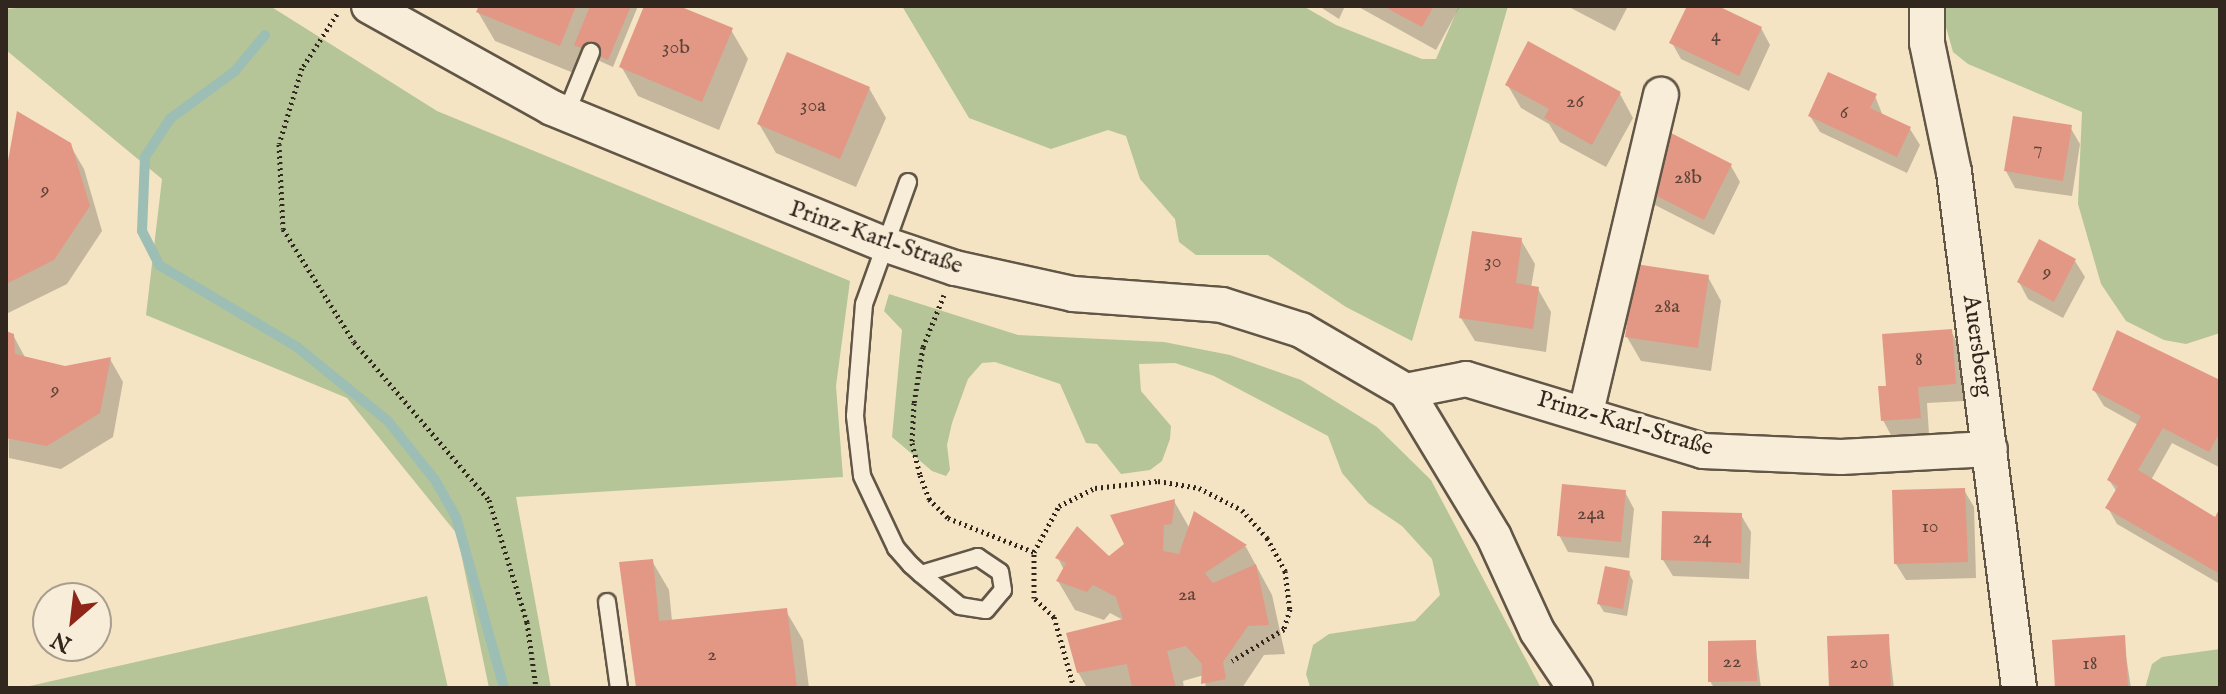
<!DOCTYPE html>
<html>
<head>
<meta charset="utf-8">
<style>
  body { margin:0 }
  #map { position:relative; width:2226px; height:694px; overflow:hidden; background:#f4e4c3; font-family:"IM FELL English",serif }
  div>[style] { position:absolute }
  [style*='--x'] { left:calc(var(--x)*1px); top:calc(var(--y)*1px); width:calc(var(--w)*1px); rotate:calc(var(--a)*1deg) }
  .green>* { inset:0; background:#b5c598 }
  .shadow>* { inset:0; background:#0003 }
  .stream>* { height:10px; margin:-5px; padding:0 5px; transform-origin:5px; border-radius:5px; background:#9cbeb5 }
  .building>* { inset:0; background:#e39885 }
  .path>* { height:5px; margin-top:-2.5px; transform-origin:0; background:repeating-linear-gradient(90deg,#32271e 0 2px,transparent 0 6px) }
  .roads { filter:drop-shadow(2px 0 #625647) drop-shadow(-2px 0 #625647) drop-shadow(0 2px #625647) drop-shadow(0 -2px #625647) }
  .service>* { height:16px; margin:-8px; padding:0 8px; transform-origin:8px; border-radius:8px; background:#f8edd8 }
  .minor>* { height:34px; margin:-17px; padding:0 17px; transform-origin:17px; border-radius:17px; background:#f8edd8 }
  span { translate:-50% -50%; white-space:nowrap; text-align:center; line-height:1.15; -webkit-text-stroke:7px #f8edd8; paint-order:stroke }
  .number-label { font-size:20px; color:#5e4338 }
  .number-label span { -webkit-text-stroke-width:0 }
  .street-label { font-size:24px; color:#32271e }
  .frame { position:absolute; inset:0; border:8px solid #32271e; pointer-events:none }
  .north { position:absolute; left:32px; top:582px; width:80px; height:80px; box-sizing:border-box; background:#f8edd8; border:2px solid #a99e8e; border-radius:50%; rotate:208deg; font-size:22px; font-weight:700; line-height:32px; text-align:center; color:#32271e }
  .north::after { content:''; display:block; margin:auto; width:28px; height:36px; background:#8f2418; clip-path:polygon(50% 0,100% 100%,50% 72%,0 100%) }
</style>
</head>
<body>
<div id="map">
  <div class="green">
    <div style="clip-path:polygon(37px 6px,270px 6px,437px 111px,850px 281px,836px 386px,843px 477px,516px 497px,551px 688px,489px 688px,457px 534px,347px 398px,146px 315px,162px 179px,6px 50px,6px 9px)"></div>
    <div style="clip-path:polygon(902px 6px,1303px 6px,1336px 25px,1422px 59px,1436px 59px,1459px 6px,1508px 6px,1412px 341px,1346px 307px,1268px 255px,1196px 255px,1179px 242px,1175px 219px,1140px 179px,1126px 136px,1108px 130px,1051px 149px,969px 118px)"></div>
    <div style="clip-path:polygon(1940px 6px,2220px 6px,2220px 333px,2186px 344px,2164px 340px,2126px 321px,2101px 284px,2078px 204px,2082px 112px,1968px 64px,1953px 52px)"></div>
    <div style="clip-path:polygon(889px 294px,1018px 335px,1164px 342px,1230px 355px,1301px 380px,1377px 427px,1431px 480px,1541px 688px,1310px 687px,1306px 674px,1313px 645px,1329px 634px,1415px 621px,1440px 595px,1432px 559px,1402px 526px,1368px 503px,1342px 473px,1328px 436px,1214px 376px,1175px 363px,1139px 364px,1141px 391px,1171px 426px,1170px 439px,1162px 461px,1150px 470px,1121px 474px,1097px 444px,1086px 443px,1060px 384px,995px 362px,982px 363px,968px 379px,952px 423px,947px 445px,950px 470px,946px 476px,932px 471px,892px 437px,902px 330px,884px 311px)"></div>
    <div style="clip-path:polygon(427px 596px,448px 688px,21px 688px)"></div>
    <div style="clip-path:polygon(2220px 649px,2220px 688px,2145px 688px,2152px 664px,2162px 657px)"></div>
  </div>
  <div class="shadow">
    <div style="clip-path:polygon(481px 6px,638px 6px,613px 67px,584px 54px,576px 74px,495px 41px,478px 12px)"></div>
    <div style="clip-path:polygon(646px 6px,674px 6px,731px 30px,748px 59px,719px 130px,638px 96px,621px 66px)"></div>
    <div style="clip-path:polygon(1319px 6px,1345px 6px,1339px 19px)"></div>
    <div style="clip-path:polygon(1357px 6px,1460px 6px,1436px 50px)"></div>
    <div style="clip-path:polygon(1567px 6px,1628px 6px,1615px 31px)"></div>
    <div style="clip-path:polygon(1689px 6px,1714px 6px,1761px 28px,1770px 45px,1749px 91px,1681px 59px,1672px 43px)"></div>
    <div style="clip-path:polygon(1507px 84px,1620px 94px,1633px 118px,1606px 167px,1560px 142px,1549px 124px,1521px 108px)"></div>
    <div style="clip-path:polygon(869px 88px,886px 118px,856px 187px,776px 153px,759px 124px)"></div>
    <div style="clip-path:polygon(1875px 96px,1883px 116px,1910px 129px,1920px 145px,1907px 173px,1820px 132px,1810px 116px)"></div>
    <div style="clip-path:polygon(2070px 127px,2080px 144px,2072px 196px,2015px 188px,2006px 171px)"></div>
    <div style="clip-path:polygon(70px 145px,84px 169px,102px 231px,67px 284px,6px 314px,6px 176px)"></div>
    <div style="clip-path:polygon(1731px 166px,1740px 182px,1714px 235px,1655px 205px,1645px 189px)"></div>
    <div style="clip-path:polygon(1521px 240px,1535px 264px,1531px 288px,1538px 289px,1551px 312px,1546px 352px,1475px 341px,1461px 318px)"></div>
    <div style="clip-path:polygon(2075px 261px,2085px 277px,2063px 318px,2028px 299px,2019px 282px)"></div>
    <div style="clip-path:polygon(1708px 277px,1721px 301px,1711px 371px,1641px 361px,1627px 337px)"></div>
    <div style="clip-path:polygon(1951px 331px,1960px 348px,1964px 401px,1927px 403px,1929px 434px,1892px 437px,1883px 420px,1888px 387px)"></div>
    <div style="clip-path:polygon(6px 333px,13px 335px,26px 359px,65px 368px,110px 359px,123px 382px,113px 437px,61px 469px,9px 458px)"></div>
    <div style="clip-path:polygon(2220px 382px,2219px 467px,2172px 443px,2151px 480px,2216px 520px,2220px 512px,2220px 584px,2117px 524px,2108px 508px,2117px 492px,2109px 480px,2138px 425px,2104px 406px,2094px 390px)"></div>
    <div style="clip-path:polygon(1964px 490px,1974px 507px,1976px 578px,1906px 580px,1896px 564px)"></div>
    <div style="clip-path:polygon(1625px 492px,1634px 509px,1629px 558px,1568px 552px,1559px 535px)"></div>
    <div style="clip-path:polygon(1174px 501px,1190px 529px,1195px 514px,1246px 547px,1272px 595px,1285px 654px,1264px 655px,1242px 688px,1206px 688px,1204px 675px,1183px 681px,1184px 688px,1087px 688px,1078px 672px,1125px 621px,1110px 613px,1104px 620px,1075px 610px,1058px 581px,1064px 570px,1058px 558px,1109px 558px)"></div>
    <div style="clip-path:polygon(1741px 515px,1751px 532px,1749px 579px,1673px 576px,1663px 560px)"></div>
    <div style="clip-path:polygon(652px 561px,669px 590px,672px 621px,786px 611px,803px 640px,809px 688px,638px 688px)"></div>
    <div style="clip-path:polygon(1629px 573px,1633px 581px,1627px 616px,1604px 612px,1599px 604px)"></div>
    <div style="clip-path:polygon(1888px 636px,1894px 688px,1831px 688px)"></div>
    <div style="clip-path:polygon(2123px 637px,2131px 688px,2057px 688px,2054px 641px)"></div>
    <div style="clip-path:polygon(1755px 642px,1761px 688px,1714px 688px,1710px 681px)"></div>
  </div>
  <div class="stream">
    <div style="--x:265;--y:35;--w:47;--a:129.8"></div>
    <div style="--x:235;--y:71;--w:81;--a:143.6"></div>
    <div style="--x:170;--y:119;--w:45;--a:123.3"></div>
    <div style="--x:145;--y:157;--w:74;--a:92.3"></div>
    <div style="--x:142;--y:231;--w:38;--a:63"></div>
    <div style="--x:159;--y:265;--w:161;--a:30.7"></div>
    <div style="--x:297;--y:347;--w:117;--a:39.1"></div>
    <div style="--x:388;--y:421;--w:75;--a:51.5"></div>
    <div style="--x:435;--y:480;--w:43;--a:60.4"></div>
    <div style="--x:456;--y:517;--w:178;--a:74.3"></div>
  </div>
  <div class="building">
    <div style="clip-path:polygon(479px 6px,576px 6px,560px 46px,476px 12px)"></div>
    <div style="clip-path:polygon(590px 6px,631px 6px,608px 60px,574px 45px)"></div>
    <div style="clip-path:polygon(644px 6px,679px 6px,733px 28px,702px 102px,619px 67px)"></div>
    <div style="clip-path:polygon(1383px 6px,1434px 6px,1422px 27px)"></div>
    <div style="clip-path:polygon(1687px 6px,1718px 6px,1762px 27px,1739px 76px,1669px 43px)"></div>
    <div style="clip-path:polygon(1528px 41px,1621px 92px,1592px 145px,1544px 118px,1549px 109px,1505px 85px)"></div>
    <div style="clip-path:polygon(787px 52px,870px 87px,840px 159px,757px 124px)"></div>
    <div style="clip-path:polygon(1828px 72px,1877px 94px,1870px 108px,1911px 127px,1897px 157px,1808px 116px)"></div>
    <div style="clip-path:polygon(17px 111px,71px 143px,90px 206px,54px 260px,6px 284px,6px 172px)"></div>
    <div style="clip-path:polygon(2013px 116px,2072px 125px,2063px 181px,2004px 171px)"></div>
    <div style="clip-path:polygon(1671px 133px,1732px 164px,1704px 220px,1643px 189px)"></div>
    <div style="clip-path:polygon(1472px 231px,1522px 238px,1516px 283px,1539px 287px,1533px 329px,1459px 318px)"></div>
    <div style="clip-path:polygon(2039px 239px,2076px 259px,2054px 302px,2017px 282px)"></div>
    <div style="clip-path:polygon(1635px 264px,1709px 275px,1698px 348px,1625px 337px)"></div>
    <div style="clip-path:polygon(1952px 329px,1956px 384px,1918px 387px,1921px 418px,1881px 421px,1878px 386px,1886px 386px,1882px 334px)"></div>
    <div style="clip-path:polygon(2117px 330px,2220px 380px,2220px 432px,2209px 452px,2163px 428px,2138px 470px,2215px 517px,2220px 508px,2220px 574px,2105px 508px,2118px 486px,2107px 480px,2141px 416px,2092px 390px)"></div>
    <div style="clip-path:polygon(6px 331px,14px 334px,15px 354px,65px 366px,111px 357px,100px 413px,47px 446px,6px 438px)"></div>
    <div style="clip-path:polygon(1562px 484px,1626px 490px,1621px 542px,1557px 536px)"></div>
    <div style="clip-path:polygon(1965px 488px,1968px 562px,1894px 564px,1892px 490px)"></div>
    <div style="clip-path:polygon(1175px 499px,1172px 524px,1164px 525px,1163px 551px,1179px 554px,1194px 511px,1247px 545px,1205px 573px,1213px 583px,1256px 564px,1269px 625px,1248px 626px,1223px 662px,1226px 679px,1201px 684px,1202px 664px,1186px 646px,1167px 651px,1176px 688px,1132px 688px,1127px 664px,1077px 673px,1066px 633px,1123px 619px,1116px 597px,1093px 585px,1087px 592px,1056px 581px,1066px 563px,1055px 558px,1077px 526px,1109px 556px,1124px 544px,1110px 515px)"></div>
    <div style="clip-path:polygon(1662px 511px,1742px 513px,1741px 563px,1661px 560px)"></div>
    <div style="clip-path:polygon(653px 559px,659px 621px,787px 608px,797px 688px,636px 688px,619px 562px)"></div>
    <div style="clip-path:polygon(1605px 566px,1630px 571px,1623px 609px,1597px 604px)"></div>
    <div style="clip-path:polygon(1889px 634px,1891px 688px,1829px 688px,1827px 636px)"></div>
    <div style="clip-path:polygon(2125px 635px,2128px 687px,2055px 688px,2052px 640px)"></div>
    <div style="clip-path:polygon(1756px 640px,1757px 681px,1708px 682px,1708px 641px)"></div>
  </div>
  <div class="path">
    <div style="--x:337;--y:14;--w:64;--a:122.9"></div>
    <div style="--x:302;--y:68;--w:79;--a:106.8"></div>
    <div style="--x:279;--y:144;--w:85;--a:87.3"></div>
    <div style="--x:283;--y:229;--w:133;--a:57.9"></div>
    <div style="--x:354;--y:342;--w:208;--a:49.5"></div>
    <div style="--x:489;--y:500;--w:128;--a:72.7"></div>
    <div style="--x:527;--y:622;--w:67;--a:82.2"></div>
    <div style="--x:944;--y:295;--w:56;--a:112"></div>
    <div style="--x:923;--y:347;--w:57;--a:99.1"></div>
    <div style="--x:914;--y:403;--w:40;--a:92.9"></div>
    <div style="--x:912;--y:443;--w:33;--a:76"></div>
    <div style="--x:920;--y:475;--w:26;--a:69"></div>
    <div style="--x:929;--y:499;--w:27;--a:45"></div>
    <div style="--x:948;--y:518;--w:92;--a:21.6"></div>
    <div style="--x:1074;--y:688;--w:74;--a:-105.7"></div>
    <div style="--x:1054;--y:617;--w:28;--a:-136"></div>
    <div style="--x:1034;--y:598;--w:46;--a:-90"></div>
    <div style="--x:1034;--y:552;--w:52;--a:-61.5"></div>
    <div style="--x:1059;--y:506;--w:40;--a:-26.6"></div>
    <div style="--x:1095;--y:488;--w:63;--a:-6.3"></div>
    <div style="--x:1158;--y:481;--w:42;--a:9.7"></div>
    <div style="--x:1199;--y:488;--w:48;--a:27.1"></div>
    <div style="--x:1242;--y:510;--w:38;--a:48"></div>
    <div style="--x:1267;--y:538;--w:38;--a:61"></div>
    <div style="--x:1285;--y:571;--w:38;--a:83"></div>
    <div style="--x:1290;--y:609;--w:21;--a:107"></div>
    <div style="--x:1284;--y:629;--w:61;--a:148.4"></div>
  </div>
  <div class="roads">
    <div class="service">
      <div style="--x:566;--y:114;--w:67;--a:-68"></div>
      <div style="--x:908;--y:182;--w:130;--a:109.8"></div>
      <div style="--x:864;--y:304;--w:112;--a:94.6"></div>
      <div style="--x:855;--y:416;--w:60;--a:83.3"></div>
      <div style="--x:862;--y:476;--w:80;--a:64.7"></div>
      <div style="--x:896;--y:548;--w:23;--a:49"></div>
      <div style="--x:911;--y:565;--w:13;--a:42"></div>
      <div style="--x:921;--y:574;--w:50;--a:39.4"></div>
      <div style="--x:960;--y:606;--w:26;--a:9"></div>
      <div style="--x:986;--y:610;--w:26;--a:-50"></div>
      <div style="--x:1003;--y:590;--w:18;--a:-99"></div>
      <div style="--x:1000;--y:572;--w:27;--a:-146"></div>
      <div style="--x:978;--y:557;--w:59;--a:163.4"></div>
      <div style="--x:607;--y:602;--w:87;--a:82.1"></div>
    </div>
    <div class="minor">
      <div style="--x:369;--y:6;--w:210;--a:29.1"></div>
      <div style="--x:552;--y:108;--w:359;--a:22.3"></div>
      <div style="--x:884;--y:244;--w:75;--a:18.7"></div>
      <div style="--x:955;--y:268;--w:121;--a:12.4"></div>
      <div style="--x:1073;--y:294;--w:149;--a:4.2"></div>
      <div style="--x:1222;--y:305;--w:83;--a:17.6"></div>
      <div style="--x:1301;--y:330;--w:121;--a:30.2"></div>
      <div style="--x:1406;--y:391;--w:170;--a:58.9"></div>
      <div style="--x:1494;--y:537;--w:103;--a:65.4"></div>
      <div style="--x:1537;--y:631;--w:69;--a:56.3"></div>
      <div style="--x:1927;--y:6;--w:37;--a:90"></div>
      <div style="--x:1927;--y:43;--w:132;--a:78.2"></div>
      <div style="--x:1954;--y:172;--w:520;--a:82.82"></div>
      <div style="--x:1406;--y:391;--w:61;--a:-11.3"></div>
      <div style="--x:1466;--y:379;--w:248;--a:16.9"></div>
      <div style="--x:1703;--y:451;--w:138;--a:2.5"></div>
      <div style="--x:1841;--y:457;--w:149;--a:-3.1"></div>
      <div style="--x:1586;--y:412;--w:326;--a:-76.7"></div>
    </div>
  </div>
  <div class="number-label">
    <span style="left:1716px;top:35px">4</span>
    <span style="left:676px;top:47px">30b</span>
    <span style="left:1575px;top:101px">26</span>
    <span style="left:813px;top:105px">30a</span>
    <span style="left:1844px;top:112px">6</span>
    <span style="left:2038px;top:148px">7</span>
    <span style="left:1688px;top:177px">28b</span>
    <span style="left:45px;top:189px">9</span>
    <span style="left:1493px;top:261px">30</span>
    <span style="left:2047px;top:271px">9</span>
    <span style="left:1667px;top:306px">28a</span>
    <span style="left:1919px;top:359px">8</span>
    <span style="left:55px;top:389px">9</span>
    <span style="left:1591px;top:513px">24a</span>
    <span style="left:1930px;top:526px">10</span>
    <span style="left:1702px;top:537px">24</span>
    <span style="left:1187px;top:594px">2a</span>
    <span style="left:712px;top:654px">2</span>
    <span style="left:1732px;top:661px">22</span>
    <span style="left:1859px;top:662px">20</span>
    <span style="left:2090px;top:663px">18</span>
  </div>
  <div class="street-label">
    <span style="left:876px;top:238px;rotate:19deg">Prinz-Karl-Straße</span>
    <span style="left:1977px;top:346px;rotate:82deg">Auersberg</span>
    <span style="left:1625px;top:424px;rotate:16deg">Prinz-Karl-Straße</span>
  </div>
  <div class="frame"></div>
  <div class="north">N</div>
</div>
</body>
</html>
